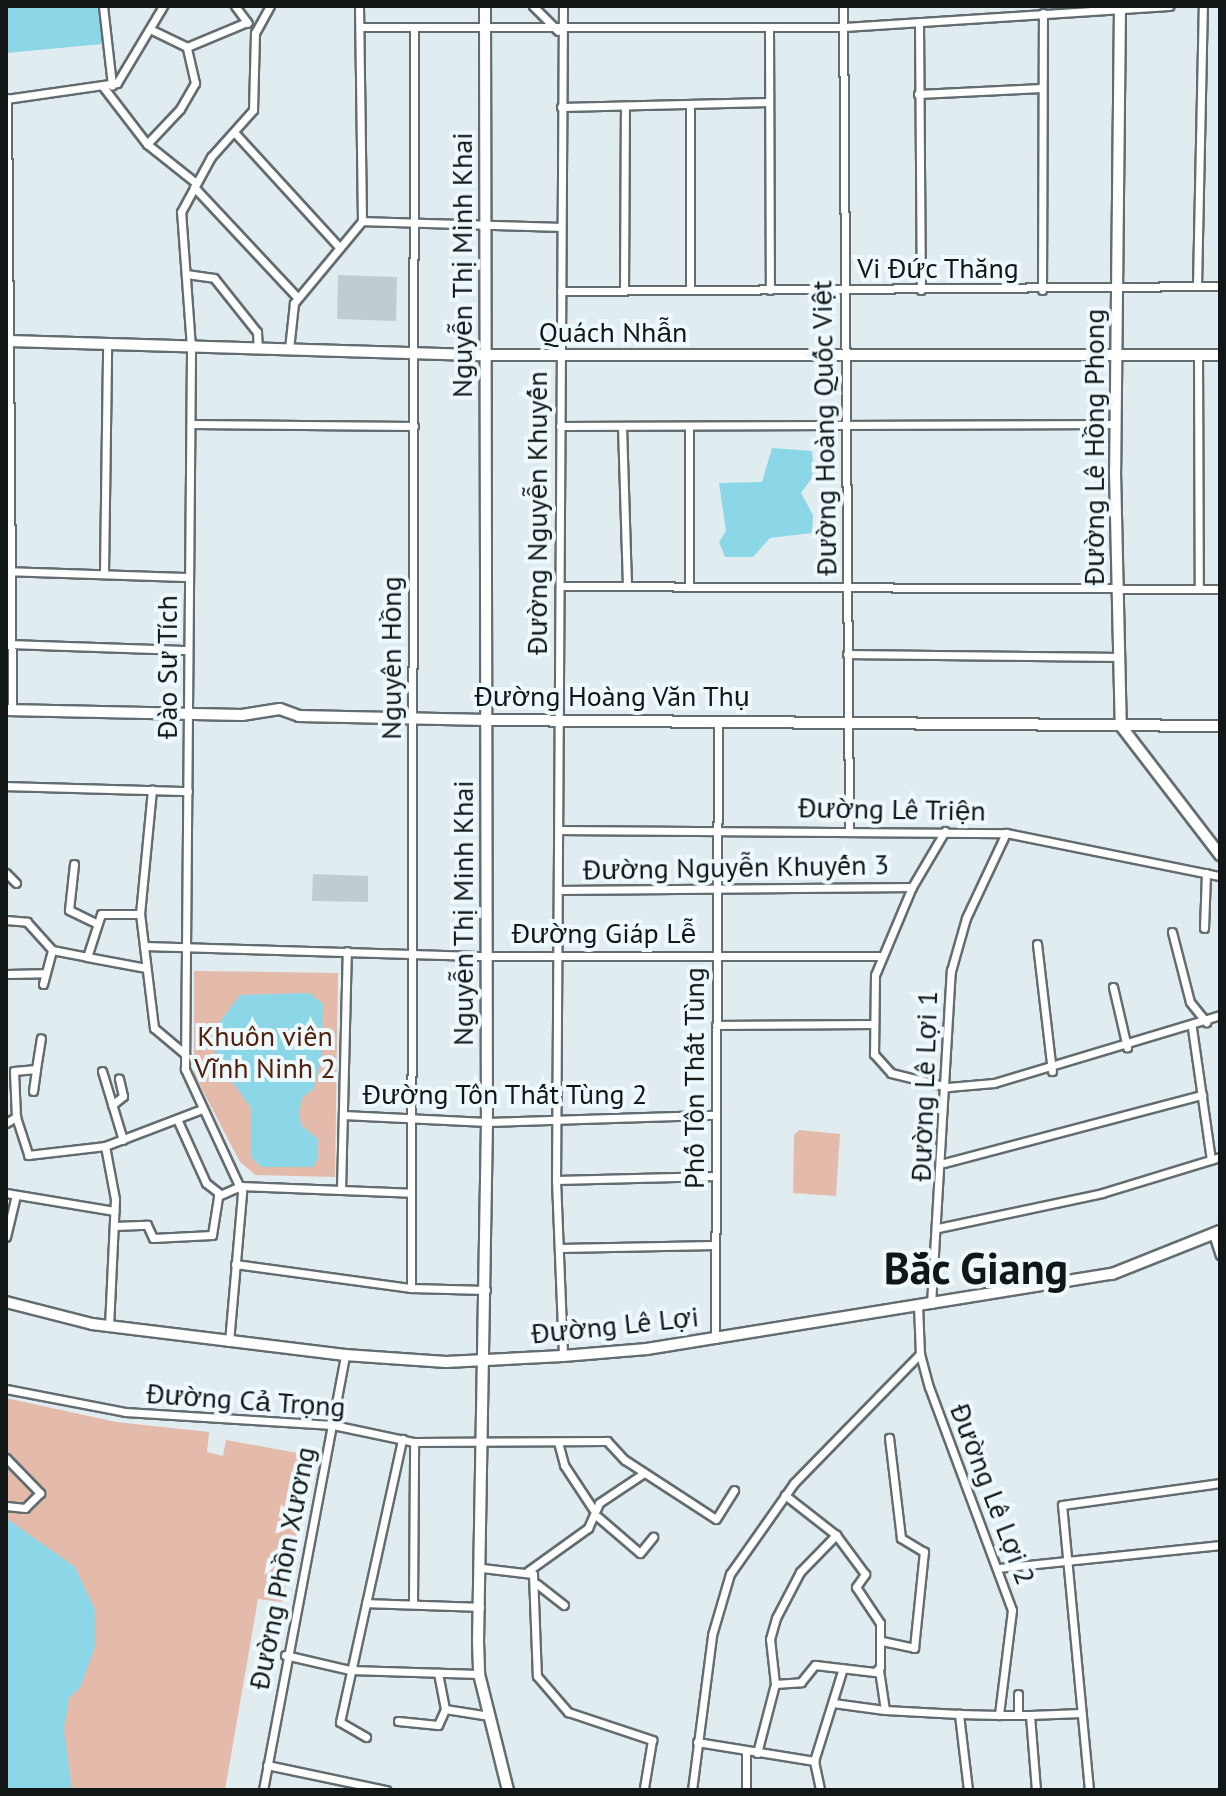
<!DOCTYPE html>
<html>
<head>
<meta charset="utf-8">
<style>
  body { margin:0 }
  #map { position:relative; width:1226px; height:1796px; overflow:hidden; background:#e0ecef; font-family:"PT Sans",sans-serif }
  div>[style] { position:absolute }
  [style*='--x'] { left:calc(var(--x)*1px); top:calc(var(--y)*1px); width:calc(var(--w)*1px); rotate:calc(var(--a)*1deg) }
  .green>* { inset:0; background:#e4baab }
  .water>* { inset:0; background:#8cd7e7 }
  .building>* { inset:0; background:#c0cccf }
  .roads { filter:drop-shadow(2px 0 #636d70) drop-shadow(-2px 0 #636d70) drop-shadow(0 2px #636d70) drop-shadow(0 -2px #636d70) }
  .street>* { height:7px; margin:-3.5px; padding:0 3.5px; transform-origin:3.5px; border-radius:3.5px; background:#fff }
  .secondary>* { height:10px; margin:-5px; padding:0 5px; transform-origin:5px; border-radius:5px; background:#fff }
  span { translate:-50% -50%; white-space:nowrap; text-align:center; line-height:1.15; -webkit-text-stroke:8px #edf9fc; paint-order:stroke }
  .street-label { font-size:28px; color:#111617 }
  .park-label { font-size:28px; color:#55200a }
  .town-label { font-size:44px; color:#111617; font-weight:700 }
  .frame { position:absolute; inset:0; border:8px solid #111617; pointer-events:none }
</style>
</head>
<body>
<div id="map">
  <div class="green">
    <div style="clip-path:polygon(194px 971px,338px 973px,335px 1177px,256px 1175px,240px 1162px,194px 1074px)"></div>
    <div style="clip-path:polygon(799px 1130px,840px 1134px,836px 1196px,793px 1193px,794px 1135px)"></div>
    <div style="clip-path:polygon(6px 1398px,116px 1422px,209px 1432px,207px 1452px,223px 1456px,226px 1440px,314px 1456px,282px 1602px,258px 1599px,225px 1790px,6px 1790px)"></div>
  </div>
  <div class="water">
    <div style="clip-path:polygon(6px 6px,98px 6px,103px 44px,6px 53px)"></div>
    <div style="clip-path:polygon(772px 448px,812px 451px,814px 475px,801px 493px,813px 515px,812px 533px,770px 538px,753px 557px,725px 557px,719px 542px,726px 531px,719px 483px,762px 482px)"></div>
    <div style="clip-path:polygon(309px 993px,323px 1004px,322px 1054px,314px 1088px,302px 1098px,299px 1113px,301px 1125px,318px 1139px,318px 1159px,313px 1167px,261px 1167px,251px 1157px,251px 1108px,216px 1059px,213px 1031px,240px 995px)"></div>
    <div style="clip-path:polygon(6px 1518px,75px 1567px,95px 1610px,95px 1647px,80px 1688px,69px 1698px,64px 1730px,72px 1790px,6px 1790px)"></div>
  </div>
  <div class="building">
    <div style="clip-path:polygon(338px 275px,397px 277px,396px 321px,337px 319px)"></div>
    <div style="clip-path:polygon(313px 874px,368px 876px,368px 902px,312px 901px)"></div>
  </div>
  <div class="roads">
    <div class="street">
      <div style="--x:103;--y:6;--w:80;--a:83.5"></div>
      <div style="--x:235;--y:6;--w:21;--a:53"></div>
      <div style="--x:533;--y:6;--w:35;--a:45"></div>
      <div style="--x:563;--y:6;--w:1174;--a:90.34"></div>
      <div style="--x:556;--y:1180;--w:176;--a:87.7"></div>
      <div style="--x:843;--y:6;--w:823;--a:89.58"></div>
      <div style="--x:919;--y:22;--w:268;--a:89.6"></div>
      <div style="--x:360;--y:27;--w:484;--a:0"></div>
      <div style="--x:844;--y:27;--w:326;--a:-3.7"></div>
      <div style="--x:769;--y:28;--w:262;--a:89.8"></div>
      <div style="--x:187;--y:47;--w:65;--a:-22.6"></div>
      <div style="--x:104;--y:88;--w:71;--a:52.5"></div>
      <div style="--x:147;--y:144;--w:48;--a:-46.7"></div>
      <div style="--x:180;--y:109;--w:30;--a:-60"></div>
      <div style="--x:195;--y:83;--w:37;--a:-103"></div>
      <div style="--x:187;--y:47;--w:41;--a:-154.1"></div>
      <div style="--x:918;--y:94;--w:124;--a:-2.8"></div>
      <div style="--x:7;--y:98;--w:613;--a:89.53"></div>
      <div style="--x:6;--y:99;--w:112;--a:-8.2"></div>
      <div style="--x:117;--y:83;--w:90;--a:-59.1"></div>
      <div style="--x:561;--y:107;--w:208;--a:-1.4"></div>
      <div style="--x:234;--y:132;--w:156;--a:47.6"></div>
      <div style="--x:147;--y:144;--w:63;--a:38.5"></div>
      <div style="--x:194;--y:187;--w:151;--a:46.9"></div>
      <div style="--x:362;--y:221;--w:197;--a:1.7"></div>
      <div style="--x:186;--y:274;--w:28;--a:8"></div>
      <div style="--x:214;--y:278;--w:69;--a:51.5"></div>
      <div style="--x:257;--y:332;--w:17;--a:87"></div>
      <div style="--x:1197;--y:286;--w:280;--a:-88.8"></div>
      <div style="--x:690;--y:290;--w:185;--a:-90"></div>
      <div style="--x:1042;--y:290;--w:277;--a:-89.8"></div>
      <div style="--x:561;--y:291;--w:659;--a:-0.43"></div>
      <div style="--x:624;--y:291;--w:185;--a:-89.7"></div>
      <div style="--x:289;--y:349;--w:46;--a:-83.8"></div>
      <div style="--x:294;--y:303;--w:107;--a:-50.3"></div>
      <div style="--x:362;--y:221;--w:215;--a:-90.8"></div>
      <div style="--x:1198;--y:355;--w:233;--a:89.8"></div>
      <div style="--x:191;--y:424;--w:223;--a:0.5"></div>
      <div style="--x:560;--y:426;--w:556;--a:-0.21"></div>
      <div style="--x:622;--y:426;--w:160;--a:88.2"></div>
      <div style="--x:6;--y:571;--w:183;--a:1.9"></div>
      <div style="--x:104;--y:572;--w:228;--a:-89.2"></div>
      <div style="--x:560;--y:586;--w:660;--a:0.26"></div>
      <div style="--x:689;--y:586;--w:160;--a:-90"></div>
      <div style="--x:12;--y:644;--w:176;--a:2"></div>
      <div style="--x:847;--y:654;--w:272;--a:0.6"></div>
      <div style="--x:6;--y:786;--w:182;--a:1.6"></div>
      <div style="--x:560;--y:830;--w:446;--a:0.4"></div>
      <div style="--x:1006;--y:833;--w:218;--a:11.4"></div>
      <div style="--x:945;--y:831;--w:65;--a:120.5"></div>
      <div style="--x:912;--y:887;--w:95;--a:112.8"></div>
      <div style="--x:875;--y:975;--w:79;--a:90.7"></div>
      <div style="--x:874;--y:1054;--w:25;--a:48"></div>
      <div style="--x:891;--y:1073;--w:59;--a:13.8"></div>
      <div style="--x:948;--y:1087;--w:46;--a:-5"></div>
      <div style="--x:994;--y:1083;--w:236;--a:-16.7"></div>
      <div style="--x:74;--y:864;--w:46;--a:96.2"></div>
      <div style="--x:69;--y:910;--w:30;--a:26"></div>
      <div style="--x:6;--y:873;--w:14;--a:45"></div>
      <div style="--x:561;--y:890;--w:351;--a:-0.5"></div>
      <div style="--x:140;--y:914;--w:39;--a:180"></div>
      <div style="--x:101;--y:914;--w:45;--a:108"></div>
      <div style="--x:87;--y:957;--w:60;--a:10.6"></div>
      <div style="--x:6;--y:920;--w:21;--a:5"></div>
      <div style="--x:27;--y:922;--w:38;--a:48"></div>
      <div style="--x:1204;--y:928;--w:55;--a:-87.9"></div>
      <div style="--x:1172;--y:932;--w:72;--a:75.6"></div>
      <div style="--x:1190;--y:1002;--w:26;--a:51"></div>
      <div style="--x:1037;--y:944;--w:128;--a:83.3"></div>
      <div style="--x:144;--y:946;--w:32;--a:-97"></div>
      <div style="--x:140;--y:914;--w:125;--a:-84.5"></div>
      <div style="--x:6;--y:974;--w:39;--a:-1"></div>
      <div style="--x:43;--y:984;--w:35;--a:-75"></div>
      <div style="--x:52;--y:950;--w:36;--a:11"></div>
      <div style="--x:1113;--y:987;--w:62;--a:76.9"></div>
      <div style="--x:716;--y:1025;--w:155;--a:-0.4"></div>
      <div style="--x:1192;--y:1028;--w:133;--a:81.8"></div>
      <div style="--x:185;--y:1054;--w:40;--a:-140"></div>
      <div style="--x:154;--y:1028;--w:83;--a:-97"></div>
      <div style="--x:144;--y:946;--w:342;--a:1.7"></div>
      <div style="--x:486;--y:956;--w:394;--a:0"></div>
      <div style="--x:102;--y:1071;--w:72;--a:73.1"></div>
      <div style="--x:33;--y:1091;--w:22;--a:-82"></div>
      <div style="--x:112;--y:1105;--w:14;--a:-39"></div>
      <div style="--x:123;--y:1096;--w:18;--a:-103"></div>
      <div style="--x:343;--y:1115;--w:144;--a:2.8"></div>
      <div style="--x:487;--y:1122;--w:229;--a:-1.8"></div>
      <div style="--x:16;--y:1117;--w:46;--a:-92.5"></div>
      <div style="--x:14;--y:1071;--w:22;--a:-5"></div>
      <div style="--x:36;--y:1069;--w:31;--a:-81"></div>
      <div style="--x:177;--y:1119;--w:70;--a:65.6"></div>
      <div style="--x:206;--y:1183;--w:16;--a:38"></div>
      <div style="--x:6;--y:1123;--w:12;--a:-31"></div>
      <div style="--x:16;--y:1117;--w:40;--a:72"></div>
      <div style="--x:28;--y:1155;--w:78;--a:-6.7"></div>
      <div style="--x:105;--y:1146;--w:54;--a:79.3"></div>
      <div style="--x:115;--y:1199;--w:128;--a:92.7"></div>
      <div style="--x:105;--y:1146;--w:104;--a:-20.9"></div>
      <div style="--x:944;--y:1163;--w:267;--a:-14.8"></div>
      <div style="--x:556;--y:1180;--w:160;--a:-1.4"></div>
      <div style="--x:341;--y:1190;--w:239;--a:-88.6"></div>
      <div style="--x:6;--y:1193;--w:110;--a:9.4"></div>
      <div style="--x:114;--y:1226;--w:33;--a:-2"></div>
      <div style="--x:147;--y:1225;--w:14;--a:65"></div>
      <div style="--x:153;--y:1238;--w:59;--a:-2.9"></div>
      <div style="--x:212;--y:1235;--w:39;--a:-81"></div>
      <div style="--x:218;--y:1196;--w:24;--a:-24"></div>
      <div style="--x:240;--y:1186;--w:171;--a:2.3"></div>
      <div style="--x:938;--y:1228;--w:168;--a:-12"></div>
      <div style="--x:1102;--y:1193;--w:123;--a:-17"></div>
      <div style="--x:1213;--y:1234;--w:22;--a:72"></div>
      <div style="--x:6;--y:1237;--w:43;--a:-76.6"></div>
      <div style="--x:560;--y:1248;--w:155;--a:-1.1"></div>
      <div style="--x:235;--y:1264;--w:178;--a:7.8"></div>
      <div style="--x:411;--y:1288;--w:75;--a:1.5"></div>
      <div style="--x:411;--y:1288;--w:1260;--a:-89.86"></div>
      <div style="--x:931;--y:1304;--w:334;--a:-86.6"></div>
      <div style="--x:951;--y:971;--w:55;--a:-74.2"></div>
      <div style="--x:966;--y:918;--w:94;--a:-64.8"></div>
      <div style="--x:918;--y:1305;--w:49;--a:87.7"></div>
      <div style="--x:920;--y:1354;--w:34;--a:75"></div>
      <div style="--x:929;--y:1387;--w:238;--a:69.6"></div>
      <div style="--x:1012;--y:1610;--w:106;--a:97.1"></div>
      <div style="--x:999;--y:1715;--w:31;--a:0"></div>
      <div style="--x:715;--y:1339;--w:618;--a:-89.72"></div>
      <div style="--x:229;--y:1342;--w:151;--a:-85"></div>
      <div style="--x:242;--y:1192;--w:136;--a:-114.9"></div>
      <div style="--x:185;--y:1069;--w:722;--a:-89.52"></div>
      <div style="--x:191;--y:347;--w:135;--a:-94.2"></div>
      <div style="--x:181;--y:212;--w:63;--a:-61.4"></div>
      <div style="--x:211;--y:157;--w:63;--a:-48.2"></div>
      <div style="--x:253;--y:110;--w:77;--a:-88.5"></div>
      <div style="--x:255;--y:33;--w:31;--a:-61"></div>
      <div style="--x:6;--y:1389;--w:121;--a:10.9"></div>
      <div style="--x:125;--y:1412;--w:208;--a:3.6"></div>
      <div style="--x:333;--y:1425;--w:83;--a:11.9"></div>
      <div style="--x:414;--y:1442;--w:193;--a:-0.3"></div>
      <div style="--x:607;--y:1441;--w:26;--a:47"></div>
      <div style="--x:625;--y:1460;--w:108;--a:33"></div>
      <div style="--x:716;--y:1519;--w:34;--a:-58"></div>
      <div style="--x:558;--y:1442;--w:24;--a:75"></div>
      <div style="--x:564;--y:1465;--w:53;--a:56.6"></div>
      <div style="--x:6;--y:1458;--w:49;--a:45.8"></div>
      <div style="--x:40;--y:1493;--w:21;--a:135"></div>
      <div style="--x:25;--y:1508;--w:19;--a:-174"></div>
      <div style="--x:598;--y:1517;--w:55;--a:40.6"></div>
      <div style="--x:640;--y:1553;--w:21;--a:-51"></div>
      <div style="--x:482;--y:1568;--w:51;--a:6.7"></div>
      <div style="--x:533;--y:1574;--w:102;--a:87.8"></div>
      <div style="--x:537;--y:1676;--w:48;--a:49.3"></div>
      <div style="--x:568;--y:1712;--w:89;--a:18.4"></div>
      <div style="--x:652;--y:1740;--w:49;--a:99.5"></div>
      <div style="--x:998;--y:1568;--w:223;--a:-5.9"></div>
      <div style="--x:528;--y:1571;--w:74;--a:-35.6"></div>
      <div style="--x:588;--y:1528;--w:27;--a:-66"></div>
      <div style="--x:599;--y:1503;--w:54;--a:-33.7"></div>
      <div style="--x:537;--y:1584;--w:34;--a:38"></div>
      <div style="--x:366;--y:1603;--w:114;--a:2"></div>
      <div style="--x:413;--y:1604;--w:162;--a:-89.6"></div>
      <div style="--x:882;--y:1641;--w:33;--a:12"></div>
      <div style="--x:914;--y:1648;--w:97;--a:-84.1"></div>
      <div style="--x:924;--y:1552;--w:27;--a:-149"></div>
      <div style="--x:901;--y:1538;--w:101;--a:-96.8"></div>
      <div style="--x:285;--y:1655;--w:67;--a:13"></div>
      <div style="--x:350;--y:1670;--w:129;--a:1.8"></div>
      <div style="--x:879;--y:1670;--w:40;--a:81.5"></div>
      <div style="--x:885;--y:1710;--w:74;--a:3.1"></div>
      <div style="--x:775;--y:1684;--w:45;--a:-96.3"></div>
      <div style="--x:770;--y:1639;--w:22;--a:-74"></div>
      <div style="--x:776;--y:1618;--w:52;--a:-62.4"></div>
      <div style="--x:800;--y:1572;--w:52;--a:-45.8"></div>
      <div style="--x:1018;--y:1694;--w:21;--a:90"></div>
      <div style="--x:833;--y:1703;--w:52;--a:7.7"></div>
      <div style="--x:445;--y:1709;--w:45;--a:9"></div>
      <div style="--x:398;--y:1721;--w:40;--a:5.7"></div>
      <div style="--x:438;--y:1725;--w:17;--a:-66"></div>
      <div style="--x:445;--y:1709;--w:37;--a:-101"></div>
      <div style="--x:366;--y:1737;--w:30;--a:-150"></div>
      <div style="--x:340;--y:1722;--w:290;--a:-77.6"></div>
      <div style="--x:697;--y:1742;--w:119;--a:9.2"></div>
      <div style="--x:814;--y:1761;--w:30;--a:78"></div>
      <div style="--x:746;--y:1751;--w:39;--a:90"></div>
      <div style="--x:757;--y:1753;--w:71;--a:-75.4"></div>
      <div style="--x:775;--y:1684;--w:26;--a:-4"></div>
      <div style="--x:801;--y:1682;--w:22;--a:-51"></div>
      <div style="--x:815;--y:1665;--w:60;--a:6.7"></div>
      <div style="--x:875;--y:1672;--w:7;--a:-45"></div>
      <div style="--x:880;--y:1667;--w:44;--a:-90"></div>
      <div style="--x:880;--y:1623;--w:43;--a:-123.7"></div>
      <div style="--x:856;--y:1587;--w:16;--a:-55"></div>
      <div style="--x:865;--y:1574;--w:49;--a:-126.6"></div>
      <div style="--x:836;--y:1535;--w:65;--a:-141.9"></div>
      <div style="--x:814;--y:1761;--w:97;--a:-72.7"></div>
      <div style="--x:267;--y:1765;--w:122;--a:11.9"></div>
      <div style="--x:263;--y:1790;--w:443;--a:-79.3"></div>
      <div style="--x:692;--y:1790;--w:156;--a:-82.6"></div>
      <div style="--x:712;--y:1635;--w:64;--a:-73.6"></div>
      <div style="--x:730;--y:1574;--w:111;--a:-54.9"></div>
      <div style="--x:794;--y:1483;--w:180;--a:-45.7"></div>
      <div style="--x:968;--y:1790;--w:77;--a:-96.8"></div>
      <div style="--x:959;--y:1714;--w:40;--a:1.4"></div>
      <div style="--x:1036;--y:1790;--w:75;--a:-94.6"></div>
      <div style="--x:1030;--y:1715;--w:51;--a:-2.2"></div>
      <div style="--x:1089;--y:1790;--w:286;--a:-95.4"></div>
      <div style="--x:1062;--y:1505;--w:160;--a:-7.9"></div>
    </div>
    <div class="secondary">
      <div style="--x:485;--y:6;--w:1116;--a:89.9"></div>
      <div style="--x:487;--y:1122;--w:519;--a:90.99"></div>
      <div style="--x:478;--y:1641;--w:33;--a:88"></div>
      <div style="--x:479;--y:1674;--w:120;--a:76"></div>
      <div style="--x:1120;--y:6;--w:465;--a:90.6"></div>
      <div style="--x:1115;--y:471;--w:255;--a:88.7"></div>
      <div style="--x:1121;--y:726;--w:163;--a:52.5"></div>
      <div style="--x:6;--y:341;--w:481;--a:1.7"></div>
      <div style="--x:487;--y:355;--w:733;--a:0"></div>
      <div style="--x:6;--y:710;--w:236;--a:1.2"></div>
      <div style="--x:242;--y:715;--w:38;--a:-9"></div>
      <div style="--x:280;--y:709;--w:20;--a:20"></div>
      <div style="--x:299;--y:716;--w:189;--a:1.2"></div>
      <div style="--x:488;--y:720;--w:732;--a:0.47"></div>
      <div style="--x:6;--y:1302;--w:89;--a:14.3"></div>
      <div style="--x:92;--y:1324;--w:255;--a:7"></div>
      <div style="--x:345;--y:1355;--w:101;--a:4"></div>
      <div style="--x:446;--y:1362;--w:117;--a:-2.9"></div>
      <div style="--x:563;--y:1356;--w:84;--a:-4.8"></div>
      <div style="--x:647;--y:1349;--w:471;--a:-9.2"></div>
      <div style="--x:1112;--y:1274;--w:116;--a:-21.7"></div>
    </div>
  </div>
  <div class="street-label">
    <span style="left:462px;top:265px;rotate:-90deg">Nguyễn Thị Minh Khai</span>
    <span style="left:938px;top:268px">Vi Đức Thăng</span>
    <span style="left:613px;top:332px">Quách Nhẫn</span>
    <span style="left:824px;top:428px;rotate:-91deg">Đường Hoàng Quốc Việt</span>
    <span style="left:1094px;top:447px;rotate:-90deg">Đường Lê Hồng Phong</span>
    <span style="left:537px;top:513px;rotate:-90deg">Đường Nguyễn Khuyến</span>
    <span style="left:391px;top:658px;rotate:-90deg">Nguyên Hồng</span>
    <span style="left:167px;top:667px;rotate:-90deg">Đào Sư Tích</span>
    <span style="left:612px;top:696px">Đường Hoàng Văn Thụ</span>
    <span style="left:892px;top:809px;rotate:1deg">Đường Lê Triện</span>
    <span style="left:736px;top:867px;rotate:-1deg">Đường Nguyễn Khuyến 3</span>
    <span style="left:463px;top:913px;rotate:-90deg">Nguyễn Thị Minh Khai</span>
    <span style="left:604px;top:933px">Đường Giáp Lễ</span>
    <span style="left:694px;top:1078px;rotate:-90deg">Phố Tôn Thất Tùng</span>
    <span style="left:924px;top:1086px;rotate:-88deg">Đường Lê Lợi 1</span>
    <span style="left:505px;top:1094px">Đường Tôn Thất Tùng 2</span>
    <span style="left:615px;top:1325px;rotate:-6deg">Đường Lê Lợi</span>
    <span style="left:246px;top:1400px;rotate:4deg">Đường Cả Trọng</span>
    <span style="left:993px;top:1494px;rotate:69deg">Đường Lê Lợi 2</span>
    <span style="left:282px;top:1568px;rotate:-79deg">Đường Phồn Xương</span>
  </div>
  <div class="park-label">
    <span style="left:265px;top:1052px">Khuôn viên<br>Vĩnh Ninh 2</span>
  </div>
  <div class="town-label">
    <span style="left:976px;top:1268px">Bắc Giang</span>
  </div>
  <div class="frame"></div>
</div>
</body>
</html>
